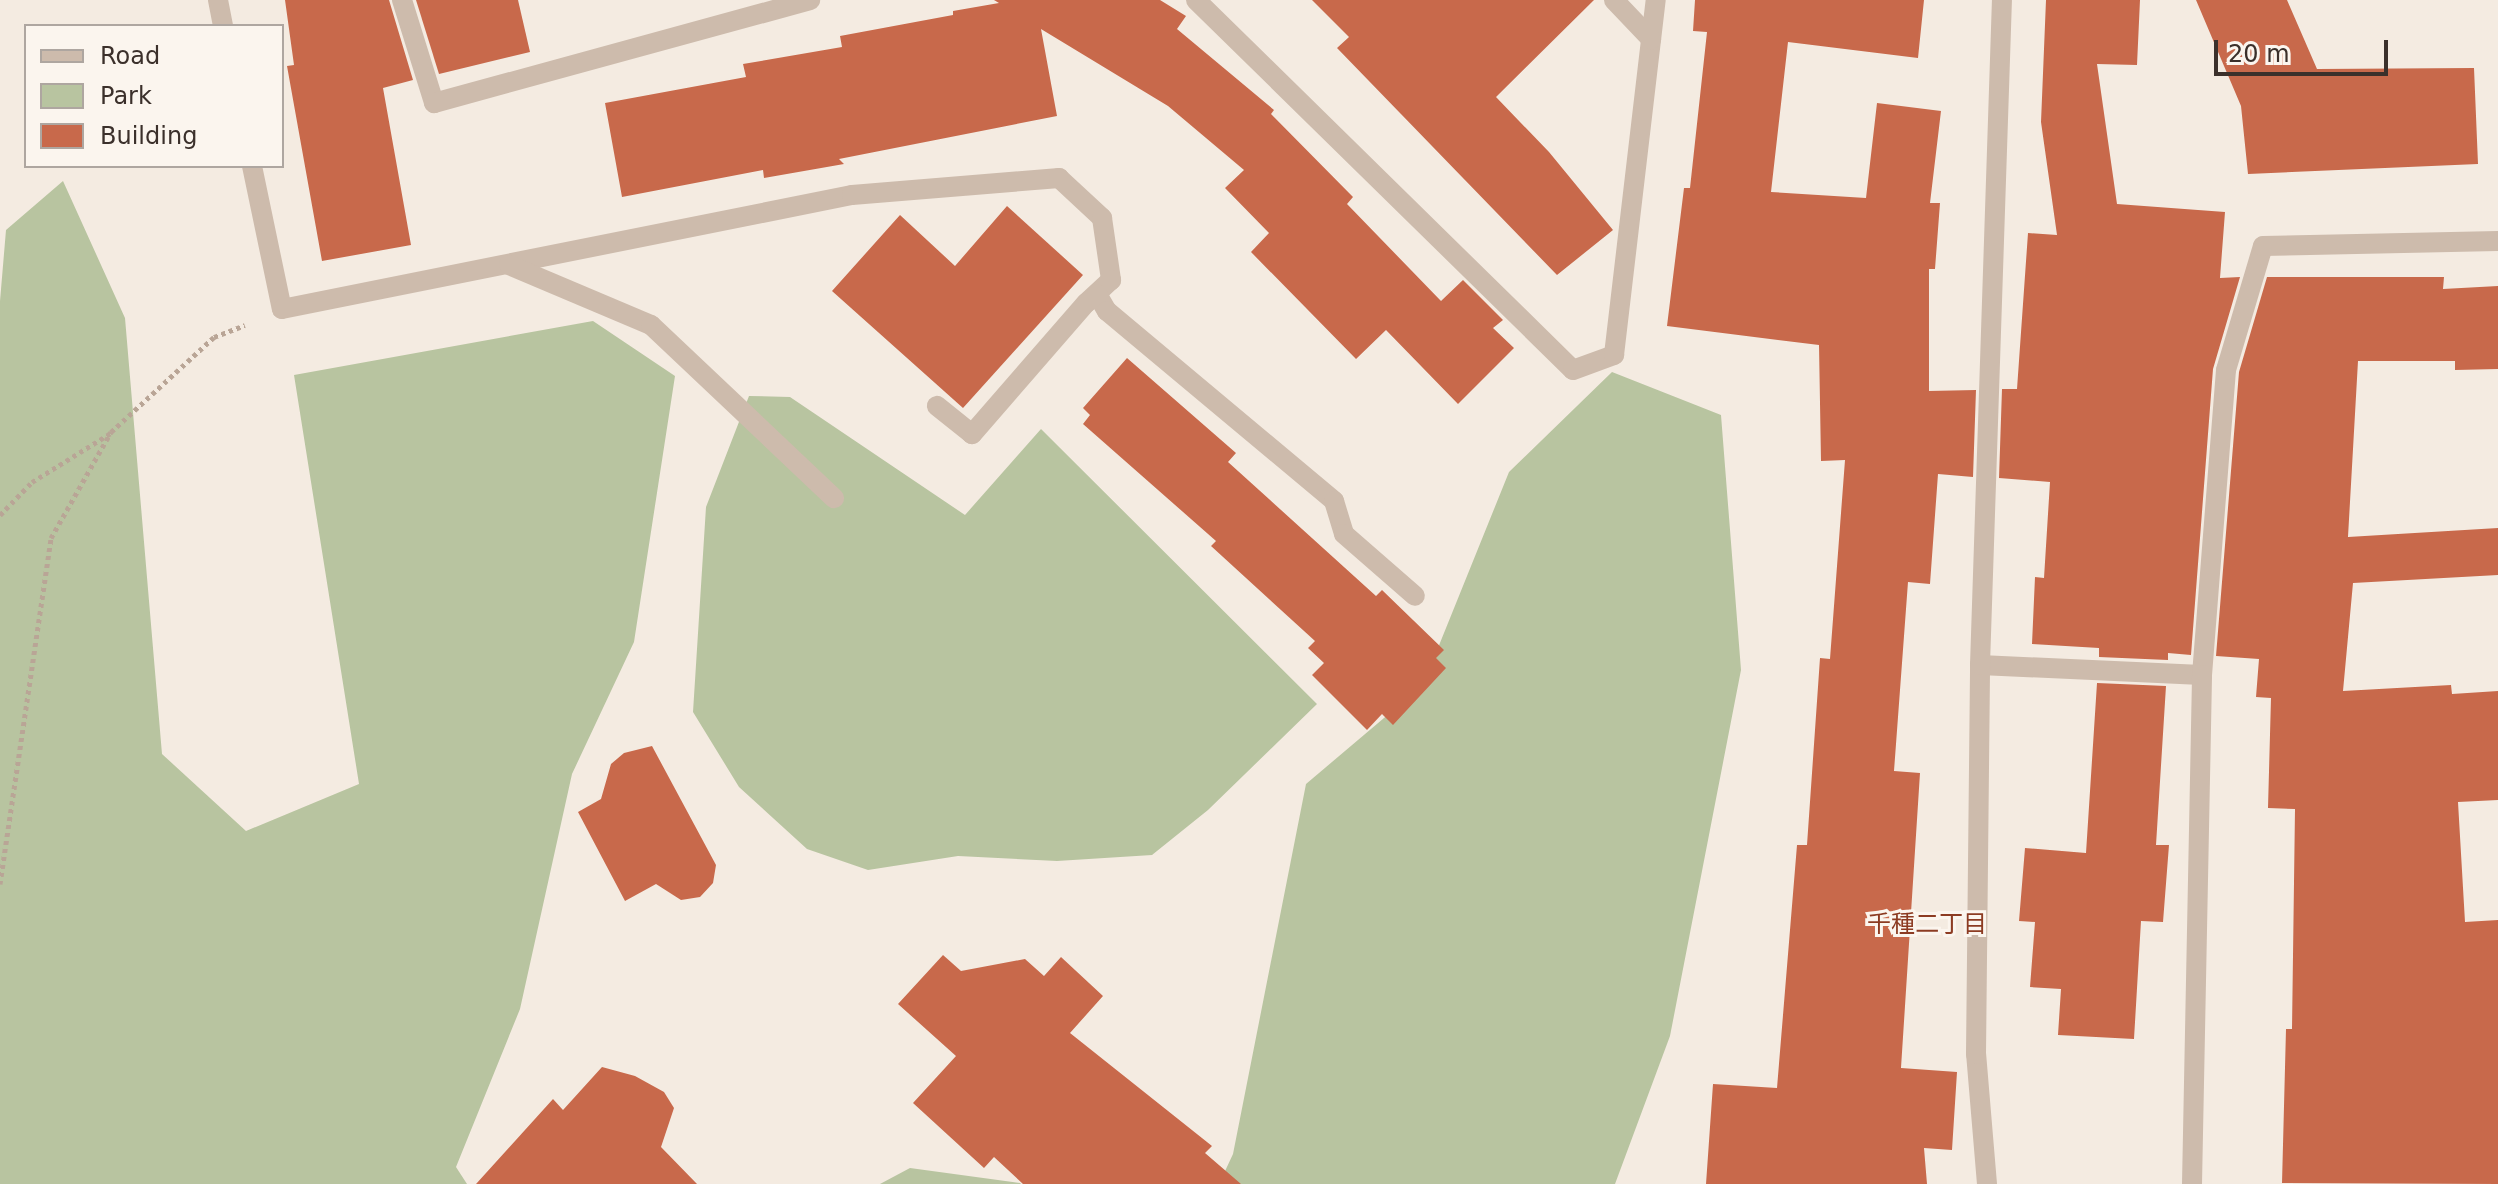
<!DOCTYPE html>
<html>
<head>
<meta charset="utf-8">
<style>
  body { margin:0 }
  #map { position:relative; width:2498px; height:1184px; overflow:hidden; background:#f4ebe1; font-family:"DejaVu Sans","Noto Sans JP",sans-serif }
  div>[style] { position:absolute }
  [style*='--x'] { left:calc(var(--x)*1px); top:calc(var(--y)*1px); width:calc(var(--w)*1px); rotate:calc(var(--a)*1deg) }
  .green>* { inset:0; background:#b8c4a0 }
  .building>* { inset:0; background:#c8694b }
  .path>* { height:5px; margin-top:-2.5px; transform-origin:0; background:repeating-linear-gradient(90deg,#b9a596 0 4px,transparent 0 8px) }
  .minor>* { height:20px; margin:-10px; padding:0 10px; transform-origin:10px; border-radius:10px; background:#cdbbac }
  span { translate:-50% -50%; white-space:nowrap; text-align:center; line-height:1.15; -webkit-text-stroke:6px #fbf5ee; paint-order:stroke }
  .neighbourhood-label { font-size:24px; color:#8c3b22 }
  .legend { position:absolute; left:24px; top:24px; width:260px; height:144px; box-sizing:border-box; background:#fbf5ee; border:2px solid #aea6a0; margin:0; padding:10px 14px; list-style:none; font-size:24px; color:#3b302b }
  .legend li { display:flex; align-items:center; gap:16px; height:40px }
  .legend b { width:40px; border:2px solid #aea6a0 }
  .scale { position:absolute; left:2214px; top:40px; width:174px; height:36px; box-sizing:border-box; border:4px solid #3b302b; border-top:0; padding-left:10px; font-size:24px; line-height:28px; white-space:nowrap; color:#3b302b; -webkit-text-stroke:6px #fbf5ee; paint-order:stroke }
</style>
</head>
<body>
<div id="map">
  <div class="green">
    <div style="clip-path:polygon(63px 181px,125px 318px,162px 754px,246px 831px,359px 784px,294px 375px,593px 321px,675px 376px,634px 642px,572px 774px,520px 1009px,456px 1167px,467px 1184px,0 1184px,0 301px,6px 230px)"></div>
    <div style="clip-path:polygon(1612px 372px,1721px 415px,1741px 670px,1670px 1036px,1615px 1184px,1219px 1184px,1233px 1154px,1306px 784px,1423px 685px,1509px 472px)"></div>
    <div style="clip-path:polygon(749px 396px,790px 397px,965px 515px,1041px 429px,1317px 704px,1208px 810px,1152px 855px,1057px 861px,958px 856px,868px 870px,807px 849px,739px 787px,693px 712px,706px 507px)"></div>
    <div style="clip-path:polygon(910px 1168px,1020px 1183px,1021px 1184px,880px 1184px)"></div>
  </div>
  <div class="building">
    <div style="clip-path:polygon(285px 0,389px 0,413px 80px,383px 88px,411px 245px,322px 261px,287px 66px,294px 65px)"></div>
    <div style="clip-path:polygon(416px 0,518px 0,530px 52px,439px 74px)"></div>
    <div style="clip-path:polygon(994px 0,1160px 0,1186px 16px,1177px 29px,1274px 110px,1271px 114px,1353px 197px,1347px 204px,1441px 301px,1463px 280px,1503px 320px,1493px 328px,1514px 348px,1458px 404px,1386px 330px,1356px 359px,1251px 252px,1269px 233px,1225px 188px,1244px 170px,1168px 106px,1041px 29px,1057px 116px,839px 159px,844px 164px,764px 178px,763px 170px,622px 197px,605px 103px,746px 77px,743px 64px,842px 47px,840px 36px,953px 15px,953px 11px,999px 3px)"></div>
    <div style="clip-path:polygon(1312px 0,1594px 0,1496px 97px,1549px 152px,1613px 230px,1557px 275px,1337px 48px,1349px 37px)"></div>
    <div style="clip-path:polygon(1695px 0,1924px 0,1918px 58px,1788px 42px,1771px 192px,1866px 198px,1877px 103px,1941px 111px,1930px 203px,1940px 203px,1935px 269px,1929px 269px,1929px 391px,1976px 390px,1973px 477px,1938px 474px,1930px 584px,1908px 582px,1894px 771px,1920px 773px,1901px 1068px,1957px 1072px,1952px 1150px,1924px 1148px,1927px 1184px,1706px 1184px,1713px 1084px,1777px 1088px,1797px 845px,1807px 845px,1820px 658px,1830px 659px,1845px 460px,1821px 461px,1819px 345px,1667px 326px,1684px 188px,1690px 188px,1707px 32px,1693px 31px)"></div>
    <div style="clip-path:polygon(2046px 0,2140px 0,2137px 65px,2097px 64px,2117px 204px,2225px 212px,2220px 278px,2240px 277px,2213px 369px,2191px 655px,2168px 653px,2168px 660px,2099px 657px,2099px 648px,2032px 644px,2035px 577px,2044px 578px,2050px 482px,1999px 478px,2002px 389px,2017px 389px,2028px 233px,2057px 235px,2041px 122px)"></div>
    <div style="clip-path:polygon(2196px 0,2287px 0,2317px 69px,2474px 68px,2478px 164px,2248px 174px,2241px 106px)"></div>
    <div style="clip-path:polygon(1007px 206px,1083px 275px,963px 408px,832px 291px,900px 215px,955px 266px)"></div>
    <div style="clip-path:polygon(2267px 277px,2444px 277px,2443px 289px,2498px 286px,2498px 369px,2455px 370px,2455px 361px,2358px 361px,2348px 537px,2498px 528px,2498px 575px,2353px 583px,2343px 691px,2451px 685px,2452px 694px,2498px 691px,2498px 800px,2458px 802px,2465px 922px,2498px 920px,2498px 1184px,2282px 1183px,2286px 1029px,2292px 1029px,2295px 809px,2268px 808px,2271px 698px,2256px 697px,2259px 659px,2216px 656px,2239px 372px)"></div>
    <div style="clip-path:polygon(1127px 358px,1236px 453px,1228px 462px,1376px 596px,1382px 590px,1444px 650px,1436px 658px,1446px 668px,1393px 725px,1382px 714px,1367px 730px,1312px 675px,1324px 663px,1308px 648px,1315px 641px,1211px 546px,1216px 541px,1083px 424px,1090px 415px,1083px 408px)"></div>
    <div style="clip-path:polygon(2097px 683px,2166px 686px,2156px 845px,2169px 845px,2163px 922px,2141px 921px,2134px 1039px,2058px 1035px,2061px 989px,2030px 987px,2035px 922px,2019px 921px,2025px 848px,2086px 853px)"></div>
    <div style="clip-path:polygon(652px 746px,716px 865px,713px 883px,700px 897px,681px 900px,656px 884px,625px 901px,578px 812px,601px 799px,611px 764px,624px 753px)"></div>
    <div style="clip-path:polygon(943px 955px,961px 971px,1025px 959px,1044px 976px,1061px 957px,1103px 996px,1070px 1033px,1212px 1146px,1205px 1153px,1241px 1184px,1023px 1184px,994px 1157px,984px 1168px,913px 1103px,956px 1056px,898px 1004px)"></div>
    <div style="clip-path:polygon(602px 1067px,635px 1076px,664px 1092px,674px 1108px,661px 1147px,697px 1184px,476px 1184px,553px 1099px,563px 1110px)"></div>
  </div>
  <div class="path">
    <div style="--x:0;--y:515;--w:46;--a:-45.9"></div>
    <div style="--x:32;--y:482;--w:93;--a:-31.8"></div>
    <div style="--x:0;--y:884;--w:350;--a:-81.6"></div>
    <div style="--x:51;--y:538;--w:122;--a:-60.5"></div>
    <div style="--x:111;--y:432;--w:140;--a:-42.7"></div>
    <div style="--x:214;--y:337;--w:33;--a:-21"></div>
  </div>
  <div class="minor">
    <div style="--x:218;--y:0;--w:26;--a:79"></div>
    <div style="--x:402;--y:0;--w:108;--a:72.7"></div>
    <div style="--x:434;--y:103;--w:390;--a:-15.3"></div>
    <div style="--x:1196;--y:0;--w:528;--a:44.46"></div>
    <div style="--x:1573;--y:370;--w:44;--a:-20.1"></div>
    <div style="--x:1614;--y:355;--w:357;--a:-83.3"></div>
    <div style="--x:1614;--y:0;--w:54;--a:46.5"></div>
    <div style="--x:252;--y:166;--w:146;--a:78.2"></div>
    <div style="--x:282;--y:309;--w:581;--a:-11.31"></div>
    <div style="--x:852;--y:195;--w:208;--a:-4.7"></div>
    <div style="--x:1059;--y:178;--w:59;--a:42.9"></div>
    <div style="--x:1102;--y:218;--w:63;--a:81.7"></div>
    <div style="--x:1111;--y:280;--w:34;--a:137"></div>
    <div style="--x:1086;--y:303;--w:174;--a:131"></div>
    <div style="--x:972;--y:434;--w:45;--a:-141.3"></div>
    <div style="--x:509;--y:265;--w:154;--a:22.9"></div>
    <div style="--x:651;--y:325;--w:252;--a:43.4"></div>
    <div style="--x:1097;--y:294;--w:20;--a:60"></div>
    <div style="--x:1107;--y:311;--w:296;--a:39.9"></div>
    <div style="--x:1334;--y:501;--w:34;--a:73"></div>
    <div style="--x:1344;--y:534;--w:94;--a:41.1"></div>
    <div style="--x:1980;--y:665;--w:222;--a:2.6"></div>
    <div style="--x:2202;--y:675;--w:306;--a:-85.5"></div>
    <div style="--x:2226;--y:370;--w:129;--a:-73.4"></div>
    <div style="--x:2263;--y:246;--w:235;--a:-1.2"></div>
    <div style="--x:1987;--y:1184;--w:130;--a:-94.8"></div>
    <div style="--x:1976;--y:1054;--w:389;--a:-89.4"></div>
    <div style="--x:1980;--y:665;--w:665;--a:-88.11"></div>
    <div style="--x:2192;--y:1184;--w:509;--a:-88.87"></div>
  </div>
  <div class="neighbourhood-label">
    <span style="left:1927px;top:925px">千種二丁目</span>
  </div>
  <ul class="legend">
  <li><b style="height:10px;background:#cdbbac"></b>Road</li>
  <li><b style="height:22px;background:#b8c4a0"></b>Park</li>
  <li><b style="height:22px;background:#c8694b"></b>Building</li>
  </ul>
  <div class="scale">20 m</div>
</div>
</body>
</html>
